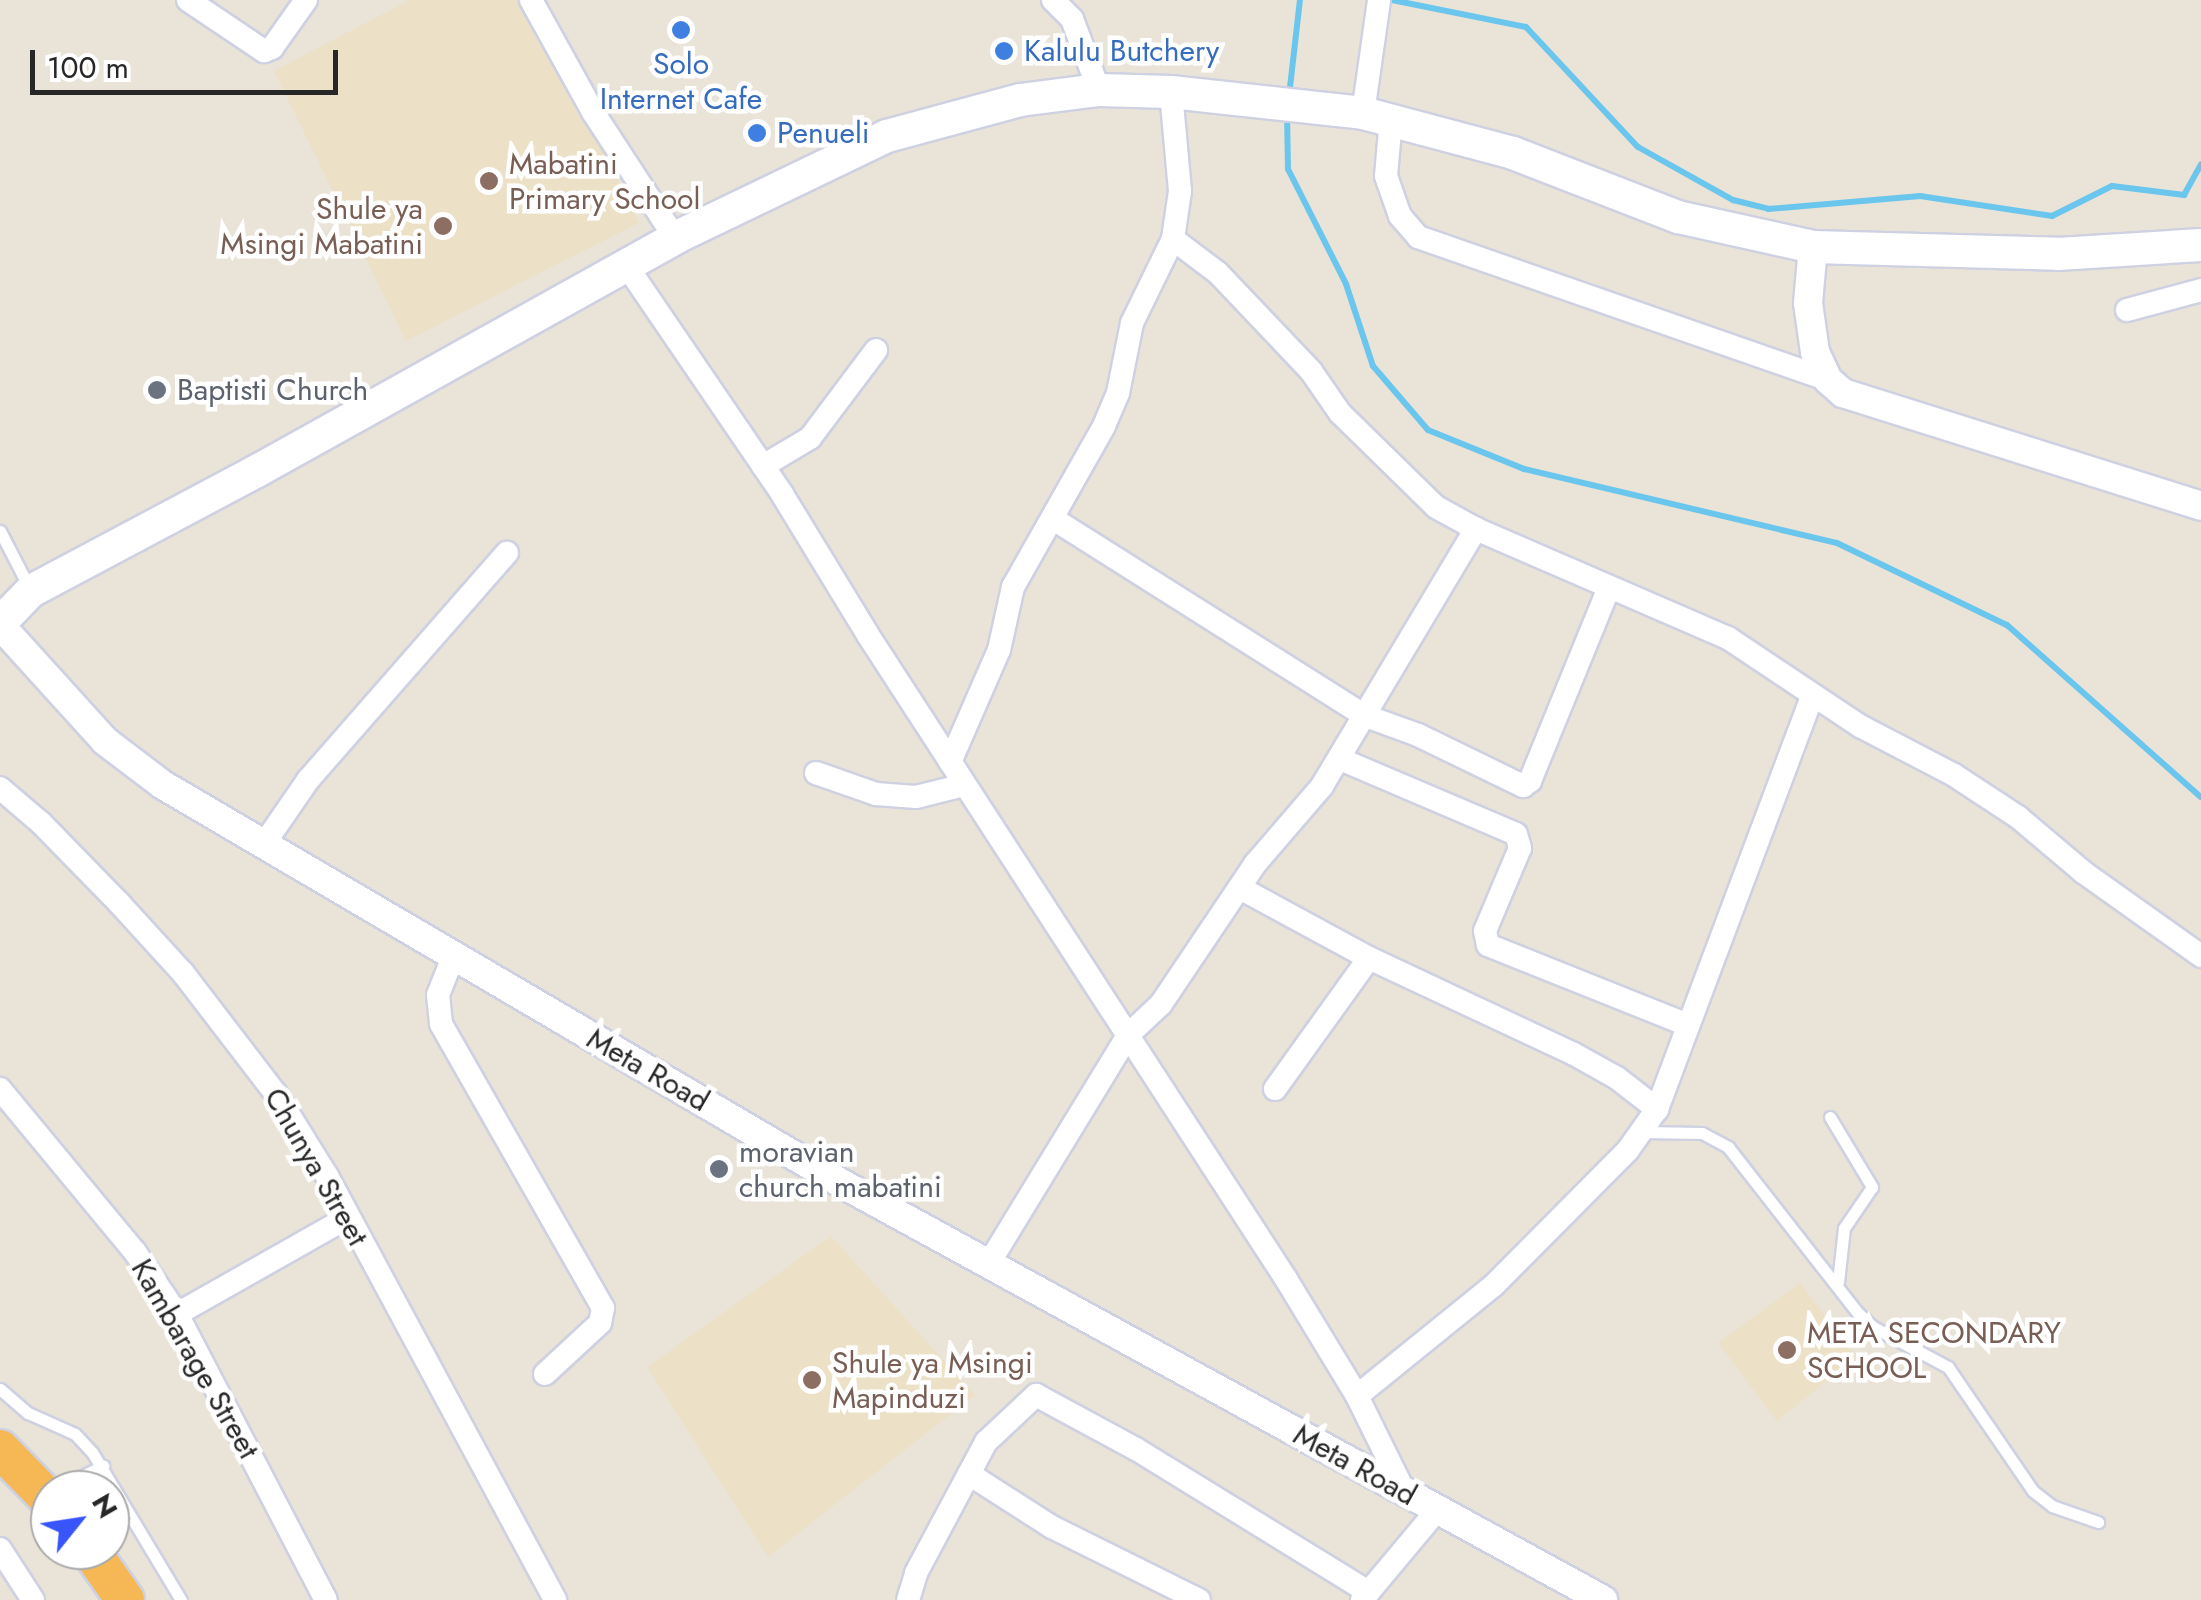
<!DOCTYPE html>
<html>
<head>
<meta charset="utf-8">
<style>
  body { margin:0 }
  #map { position:relative; width:2201px; height:1600px; overflow:hidden; background:#eae3d8; font-family:Jost,sans-serif }
  div>[style] { position:absolute }
  [style*='--x'] { left:calc(var(--x)*1px); top:calc(var(--y)*1px); width:calc(var(--w)*1px); rotate:calc(var(--a)*1deg) }
  .education>* { inset:0; background:#ece1c7 }
  .stream>* { height:6px; margin:-3px; padding:0 3px; transform-origin:3px; border-radius:3px; background:#6ac6ed }
  .roads { filter:drop-shadow(2px 0 #ced1e1) drop-shadow(-2px 0 #ced1e1) drop-shadow(0 2px #ced1e1) drop-shadow(0 -2px #ced1e1) }
  .service>* { height:11px; margin:-5.5px; padding:0 5.5px; transform-origin:5.5px; border-radius:5.5px; background:#fff }
  .minor>* { height:22px; margin:-11px; padding:0 11px; transform-origin:11px; border-radius:11px; background:#fff }
  .tertiary>* { height:28px; margin:-14px; padding:0 14px; transform-origin:14px; border-radius:14px; background:#fff }
  .secondary>* { height:32px; margin:-16px; padding:0 16px; transform-origin:16px; border-radius:16px; background:#fff }
  .trunk>* { height:38px; margin:-19px; padding:0 19px; transform-origin:19px; border-radius:19px; background:#f6b854 }
  .dots>* { width:28px; height:28px; translate:-50% -50%; box-sizing:border-box; border:5px solid #fff; border-radius:50% }
  span { translate:-50% -50%; white-space:nowrap; text-align:center; line-height:1.15; -webkit-text-stroke:9px #fff; paint-order:stroke }
  .shop-label { font-size:30px; color:#366cbe }
  .left { translate:0 -50%; text-align:left }
  .education-label { font-size:30px; color:#785e54 }
  .right { translate:-100% -50%; text-align:right }
  .worship-label { font-size:30px; color:#5b616d }
  .street-label { font-size:30px; color:#272727 }
  .north { position:absolute; left:30px; top:1470px; width:100px; height:100px; box-sizing:border-box; background:#fff; border:2px solid #a9a9a9; border-radius:50%; rotate:60deg; font-size:28px; font-weight:700; line-height:40px; text-align:center; color:#272727 }
  .north::after { content:''; display:block; margin:auto; width:35px; height:45px; background:#3755f9; clip-path:polygon(50% 0,100% 100%,50% 72%,0 100%) }
  .scale { position:absolute; left:30px; top:50px; width:308px; height:45px; box-sizing:border-box; border:5px solid #272727; border-top:0; padding-left:12px; font-size:30px; line-height:35px; white-space:nowrap; color:#272727; -webkit-text-stroke:8px #fff; paint-order:stroke }
</style>
</head>
<body>
<div id="map">
  <div class="education">
    <div style="clip-path:polygon(409px 0,529px 0,639px 223px,406px 341px,274px 71px)"></div>
    <div style="clip-path:polygon(831px 1236px,975px 1395px,768px 1557px,647px 1367px)"></div>
    <div style="clip-path:polygon(1804px 1280px,1801px 1284px,1856px 1357px,1777px 1421px,1718px 1343px)"></div>
  </div>
  <div class="stream">
    <div style="--x:1392;--y:0;--w:137;--a:11.4"></div>
    <div style="--x:1526;--y:27;--w:164;--a:47"></div>
    <div style="--x:1638;--y:147;--w:109;--a:29.2"></div>
    <div style="--x:1733;--y:200;--w:36;--a:14"></div>
    <div style="--x:1768;--y:209;--w:153;--a:-4.9"></div>
    <div style="--x:1920;--y:196;--w:134;--a:8.6"></div>
    <div style="--x:2052;--y:216;--w:67;--a:-26.6"></div>
    <div style="--x:2112;--y:186;--w:73;--a:7.1"></div>
    <div style="--x:2184;--y:195;--w:35;--a:-61"></div>
    <div style="--x:1289;--y:96;--w:97;--a:-83.5"></div>
    <div style="--x:1287;--y:113;--w:56;--a:89"></div>
    <div style="--x:1288;--y:169;--w:129;--a:63.2"></div>
    <div style="--x:1346;--y:284;--w:86;--a:71.8"></div>
    <div style="--x:1373;--y:366;--w:84;--a:49.3"></div>
    <div style="--x:1428;--y:430;--w:104;--a:22.1"></div>
    <div style="--x:1524;--y:469;--w:322;--a:13.3"></div>
    <div style="--x:1837;--y:543;--w:189;--a:25.8"></div>
    <div style="--x:2007;--y:625;--w:259;--a:41.6"></div>
  </div>
  <div class="roads">
    <div class="service">
      <div style="--x:0;--y:531;--w:65;--a:62.7"></div>
      <div style="--x:1830;--y:1117;--w:82;--a:59"></div>
      <div style="--x:1872;--y:1187;--w:50;--a:124.3"></div>
      <div style="--x:1844;--y:1228;--w:54;--a:96.3"></div>
      <div style="--x:1641;--y:1132;--w:61;--a:0.9"></div>
      <div style="--x:1702;--y:1133;--w:30;--a:28"></div>
      <div style="--x:1728;--y:1147;--w:209;--a:52"></div>
      <div style="--x:1857;--y:1312;--w:22;--a:43"></div>
      <div style="--x:1873;--y:1327;--w:85;--a:28.1"></div>
      <div style="--x:1948;--y:1367;--w:150;--a:55.6"></div>
      <div style="--x:2033;--y:1491;--w:24;--a:38"></div>
      <div style="--x:2052;--y:1506;--w:49;--a:19.2"></div>
      <div style="--x:0;--y:1389;--w:37;--a:41"></div>
      <div style="--x:28;--y:1413;--w:51;--a:24.1"></div>
      <div style="--x:75;--y:1434;--w:25;--a:47"></div>
      <div style="--x:92;--y:1452;--w:173;--a:59"></div>
      <div style="--x:54;--y:1490;--w:55;--a:-26.1"></div>
    </div>
    <div class="minor">
      <div style="--x:188;--y:0;--w:92;--a:33.9"></div>
      <div style="--x:264;--y:51;--w:9;--a:-21"></div>
      <div style="--x:272;--y:48;--w:59;--a:-54.7"></div>
      <div style="--x:531;--y:0;--w:128;--a:61"></div>
      <div style="--x:593;--y:112;--w:150;--a:56.9"></div>
      <div style="--x:1053;--y:0;--w:27;--a:45"></div>
      <div style="--x:1072;--y:19;--w:76;--a:69.2"></div>
      <div style="--x:1363;--y:113;--w:114;--a:-81.9"></div>
      <div style="--x:1391;--y:119;--w:57;--a:95"></div>
      <div style="--x:1386;--y:176;--w:42;--a:70.7"></div>
      <div style="--x:1400;--y:216;--w:28;--a:49"></div>
      <div style="--x:1418;--y:237;--w:434;--a:19.2"></div>
      <div style="--x:1173;--y:239;--w:56;--a:37.1"></div>
      <div style="--x:1218;--y:273;--w:135;--a:46.5"></div>
      <div style="--x:1311;--y:371;--w:51;--a:55.4"></div>
      <div style="--x:1340;--y:413;--w:134;--a:44.4"></div>
      <div style="--x:1436;--y:507;--w:46;--a:28.8"></div>
      <div style="--x:1476;--y:529;--w:275;--a:23.4"></div>
      <div style="--x:1728;--y:638;--w:159;--a:33.7"></div>
      <div style="--x:1860;--y:726;--w:106;--a:27.5"></div>
      <div style="--x:1954;--y:775;--w:77;--a:33.3"></div>
      <div style="--x:2018;--y:817;--w:85;--a:40.2"></div>
      <div style="--x:2083;--y:872;--w:145;--a:35.4"></div>
      <div style="--x:626;--y:265;--w:277;--a:55.7"></div>
      <div style="--x:782;--y:494;--w:165;--a:58.6"></div>
      <div style="--x:868;--y:635;--w:768;--a:57.01"></div>
      <div style="--x:1286;--y:1279;--w:137;--a:58.7"></div>
      <div style="--x:1357;--y:1396;--w:108;--a:63.7"></div>
      <div style="--x:2127;--y:310;--w:77;--a:-15.1"></div>
      <div style="--x:763;--y:466;--w:55;--a:-30.8"></div>
      <div style="--x:810;--y:438;--w:110;--a:-53.1"></div>
      <div style="--x:1055;--y:520;--w:365;--a:32.3"></div>
      <div style="--x:1363;--y:715;--w:59;--a:20"></div>
      <div style="--x:1418;--y:735;--w:117;--a:25.9"></div>
      <div style="--x:1523;--y:786;--w:9;--a:-36"></div>
      <div style="--x:1530;--y:781;--w:209;--a:-67.8"></div>
      <div style="--x:1340;--y:759;--w:191;--a:23.1"></div>
      <div style="--x:1516;--y:834;--w:15;--a:74"></div>
      <div style="--x:1520;--y:848;--w:90;--a:112.9"></div>
      <div style="--x:1485;--y:931;--w:14;--a:78"></div>
      <div style="--x:1488;--y:945;--w:215;--a:21.8"></div>
      <div style="--x:950;--y:762;--w:122;--a:-66.4"></div>
      <div style="--x:999;--y:650;--w:65;--a:-77.5"></div>
      <div style="--x:1013;--y:587;--w:185;--a:-60.5"></div>
      <div style="--x:1104;--y:426;--w:36;--a:-67"></div>
      <div style="--x:1118;--y:393;--w:71;--a:-78.7"></div>
      <div style="--x:1132;--y:323;--w:93;--a:-64"></div>
      <div style="--x:1173;--y:239;--w:49;--a:-81.7"></div>
      <div style="--x:1180;--y:191;--w:99;--a:-95.2"></div>
      <div style="--x:816;--y:773;--w:64;--a:19.3"></div>
      <div style="--x:876;--y:794;--w:40;--a:4.3"></div>
      <div style="--x:916;--y:797;--w:49;--a:-14"></div>
      <div style="--x:0;--y:788;--w:54;--a:40.5"></div>
      <div style="--x:41;--y:823;--w:113;--a:45.7"></div>
      <div style="--x:120;--y:904;--w:93;--a:47.6"></div>
      <div style="--x:183;--y:973;--w:153;--a:52.5"></div>
      <div style="--x:276;--y:1094;--w:97;--a:58.1"></div>
      <div style="--x:327;--y:1176;--w:481;--a:61.7"></div>
      <div style="--x:264;--y:844;--w:78;--a:-55.5"></div>
      <div style="--x:308;--y:780;--w:302;--a:-48.8"></div>
      <div style="--x:1240;--y:888;--w:147;--a:28.5"></div>
      <div style="--x:1369;--y:958;--w:226;--a:25.1"></div>
      <div style="--x:1574;--y:1054;--w:49;--a:29.2"></div>
      <div style="--x:1617;--y:1078;--w:51;--a:37.8"></div>
      <div style="--x:453;--y:957;--w:41;--a:111.5"></div>
      <div style="--x:438;--y:995;--w:29;--a:84"></div>
      <div style="--x:441;--y:1024;--w:327;--a:60.3"></div>
      <div style="--x:603;--y:1308;--w:15;--a:101"></div>
      <div style="--x:600;--y:1323;--w:75;--a:137.2"></div>
      <div style="--x:0;--y:1089;--w:212;--a:50.4"></div>
      <div style="--x:135;--y:1252;--w:75;--a:55.9"></div>
      <div style="--x:177;--y:1314;--w:322;--a:62.5"></div>
      <div style="--x:1275;--y:1089;--w:161;--a:-54.3"></div>
      <div style="--x:989;--y:1263;--w:267;--a:-58.6"></div>
      <div style="--x:1128;--y:1035;--w:45;--a:-43.2"></div>
      <div style="--x:1161;--y:1004;--w:169;--a:-56.1"></div>
      <div style="--x:1255;--y:864;--w:103;--a:-49.3"></div>
      <div style="--x:1322;--y:786;--w:300;--a:-59.1"></div>
      <div style="--x:177;--y:1314;--w:195;--a:-29.5"></div>
      <div style="--x:1357;--y:1396;--w:176;--a:-39"></div>
      <div style="--x:1494;--y:1285;--w:190;--a:-45.2"></div>
      <div style="--x:1628;--y:1150;--w:50;--a:-54.7"></div>
      <div style="--x:1657;--y:1109;--w:440;--a:-69.4"></div>
      <div style="--x:969;--y:1474;--w:98;--a:32.6"></div>
      <div style="--x:1052;--y:1527;--w:164;--a:26.4"></div>
      <div style="--x:0;--y:1549;--w:61;--a:57.1"></div>
      <div style="--x:908;--y:1600;--w:28;--a:-73"></div>
      <div style="--x:916;--y:1573;--w:149;--a:-61.9"></div>
      <div style="--x:986;--y:1442;--w:69;--a:-43.2"></div>
      <div style="--x:1036;--y:1395;--w:114;--a:28.4"></div>
      <div style="--x:1136;--y:1449;--w:273;--a:31.6"></div>
      <div style="--x:1362;--y:1600;--w:119;--a:-50.1"></div>
    </div>
    <div class="tertiary">
      <div style="--x:1813;--y:247;--w:56;--a:95.1"></div>
      <div style="--x:1808;--y:303;--w:49;--a:81.9"></div>
      <div style="--x:1815;--y:352;--w:31;--a:65"></div>
      <div style="--x:1828;--y:380;--w:20;--a:41"></div>
      <div style="--x:1843;--y:393;--w:375;--a:17.5"></div>
      <div style="--x:0;--y:625;--w:156;--a:47.8"></div>
      <div style="--x:105;--y:741;--w:73;--a:37.2"></div>
      <div style="--x:163;--y:785;--w:784;--a:30.42"></div>
      <div style="--x:839;--y:1182;--w:871;--a:28.68"></div>
    </div>
    <div class="secondary">
      <div style="--x:0;--y:623;--w:45;--a:-45.9"></div>
      <div style="--x:31;--y:591;--w:256;--a:-28"></div>
      <div style="--x:257;--y:471;--w:479;--a:-29.1"></div>
      <div style="--x:675;--y:238;--w:235;--a:-25.7"></div>
      <div style="--x:887;--y:136;--w:138;--a:-15.1"></div>
      <div style="--x:1020;--y:100;--w:80;--a:-7.2"></div>
      <div style="--x:1099;--y:90;--w:72;--a:1.6"></div>
      <div style="--x:1171;--y:92;--w:193;--a:6.2"></div>
      <div style="--x:1363;--y:113;--w:155;--a:14.9"></div>
      <div style="--x:1513;--y:153;--w:177;--a:21.2"></div>
      <div style="--x:1678;--y:217;--w:138;--a:12.5"></div>
      <div style="--x:1813;--y:247;--w:245;--a:1.6"></div>
      <div style="--x:2058;--y:254;--w:143;--a:-3.6"></div>
    </div>
    <div class="trunk">
      <div style="--x:0;--y:1449;--w:71;--a:45.6"></div>
      <div style="--x:90;--y:1550;--w:61;--a:55"></div>
    </div>
  </div>
  <div class="dots">
    <div style="left:681px;top:30px;background:#3f7fe0"></div>
    <div style="left:1004px;top:51px;background:#3f7fe0"></div>
    <div style="left:757px;top:133px;background:#3f7fe0"></div>
    <div style="left:489px;top:181px;background:#8d6e63"></div>
    <div style="left:443px;top:226px;background:#8d6e63"></div>
    <div style="left:157px;top:390px;background:#6b7280"></div>
    <div style="left:719px;top:1169px;background:#6b7280"></div>
    <div style="left:1787px;top:1350px;background:#8d6e63"></div>
    <div style="left:812px;top:1380px;background:#8d6e63"></div>
  </div>
  <div class="shop-label">
    <span class="left" style="left:1024px;top:51px">Kalulu Butchery</span>
    <span style="left:681px;top:81px">Solo<br>Internet Cafe</span>
    <span class="left" style="left:777px;top:133px">Penueli</span>
  </div>
  <div class="education-label">
    <span class="left" style="left:509px;top:181px">Mabatini<br>Primary School</span>
    <span class="right" style="left:423px;top:226px">Shule ya<br>Msingi Mabatini</span>
    <span class="left" style="left:1807px;top:1350px">META SECONDARY<br>SCHOOL</span>
    <span class="left" style="left:832px;top:1380px">Shule ya Msingi<br>Mapinduzi</span>
  </div>
  <div class="worship-label">
    <span class="left" style="left:177px;top:390px">Baptisti Church</span>
    <span class="left" style="left:739px;top:1169px">moravian<br>church mabatini</span>
  </div>
  <div class="street-label">
    <span style="left:648px;top:1070px;rotate:30deg">Meta Road</span>
    <span style="left:316px;top:1167px;rotate:60deg">Chunya Street</span>
    <span style="left:195px;top:1359px;rotate:60deg">Kambarage Street</span>
    <span style="left:1355px;top:1465px;rotate:29deg">Meta Road</span>
  </div>
  <div class="north">N</div>
  <div class="scale">100 m</div>
</div>
</body>
</html>
